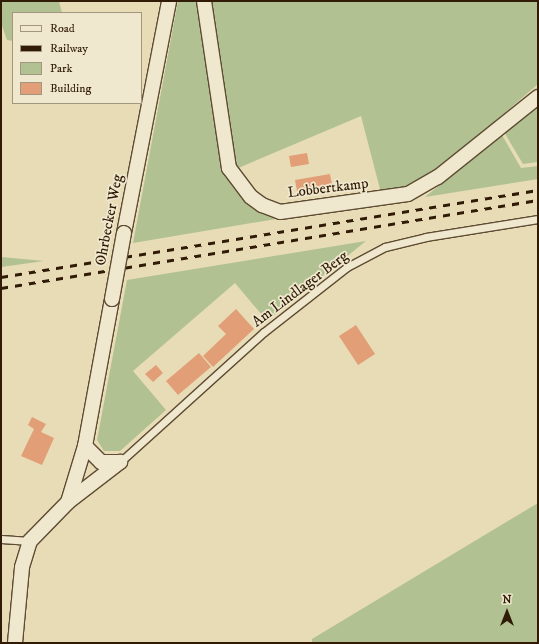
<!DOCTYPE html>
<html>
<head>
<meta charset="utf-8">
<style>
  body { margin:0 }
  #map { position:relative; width:539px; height:644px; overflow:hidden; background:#e7dcb5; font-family:"IM FELL DW Pica",serif }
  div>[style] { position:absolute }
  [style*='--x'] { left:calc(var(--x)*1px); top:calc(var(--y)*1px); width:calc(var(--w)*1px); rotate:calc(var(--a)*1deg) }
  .green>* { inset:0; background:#b1c191 }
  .building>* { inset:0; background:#e29e77 }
  .roads { filter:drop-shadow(1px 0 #5e4b32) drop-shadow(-1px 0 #5e4b32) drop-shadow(0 1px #5e4b32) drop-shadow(0 -1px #5e4b32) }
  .service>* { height:7px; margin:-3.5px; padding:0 3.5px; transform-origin:3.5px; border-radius:3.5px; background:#efe8cf }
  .minor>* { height:14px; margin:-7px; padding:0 7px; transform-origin:7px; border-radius:7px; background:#efe8cf }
  .rail>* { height:3px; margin-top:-1.5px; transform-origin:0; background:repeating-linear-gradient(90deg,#311b06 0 7px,transparent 0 14px) }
  .bridges { filter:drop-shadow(1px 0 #5e4b32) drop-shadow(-1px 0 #5e4b32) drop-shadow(0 1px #5e4b32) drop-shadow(0 -1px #5e4b32) }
  .minor-bridge>* { height:14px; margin:-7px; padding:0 7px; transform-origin:7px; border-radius:7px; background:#efe8cf }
  span { translate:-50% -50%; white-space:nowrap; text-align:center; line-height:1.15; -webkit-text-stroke:3.5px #efe8cf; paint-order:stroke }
  .street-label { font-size:15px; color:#311b06 }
  .frame { position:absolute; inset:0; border:2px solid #311b06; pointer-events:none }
  .legend { position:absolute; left:12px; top:12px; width:130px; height:92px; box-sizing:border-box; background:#efe8cf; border:1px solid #a3967f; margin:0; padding:5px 7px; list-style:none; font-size:12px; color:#311b06 }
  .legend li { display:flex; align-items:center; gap:8px; height:20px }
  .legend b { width:20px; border:1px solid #a3967f }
  .north { position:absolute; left:487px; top:592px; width:40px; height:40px; -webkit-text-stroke:3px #efe8cf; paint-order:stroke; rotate:0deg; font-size:11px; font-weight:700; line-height:16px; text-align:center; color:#311b06 }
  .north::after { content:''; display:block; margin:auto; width:14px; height:18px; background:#311b06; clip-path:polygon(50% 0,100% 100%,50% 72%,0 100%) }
</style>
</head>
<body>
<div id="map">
  <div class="green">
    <div style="clip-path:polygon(1px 1px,59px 1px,62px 13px,13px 13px,13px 41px,7px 40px,1px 23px)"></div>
    <div style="clip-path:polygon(178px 1px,198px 1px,224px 169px,246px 204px,276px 219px,133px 243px)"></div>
    <div style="clip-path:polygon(210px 1px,538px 1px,538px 84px,442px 167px,405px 188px,381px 193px,361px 116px,236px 169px)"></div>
    <div style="clip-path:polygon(538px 106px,538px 162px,523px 164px,504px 132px)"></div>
    <div style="clip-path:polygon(502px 135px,521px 168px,538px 166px,538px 179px,425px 197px)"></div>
    <div style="clip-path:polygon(366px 241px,267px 321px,235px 283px,133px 371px,166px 410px,120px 451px,104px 451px,97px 440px,127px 280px)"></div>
    <div style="clip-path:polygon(1px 257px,44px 261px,1px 267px)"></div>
    <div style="clip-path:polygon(538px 503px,538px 643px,312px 643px,312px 639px)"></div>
  </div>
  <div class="building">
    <div style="clip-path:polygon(307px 153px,309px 164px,291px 167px,289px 156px)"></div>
    <div style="clip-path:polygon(330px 174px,333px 190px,298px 196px,295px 180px)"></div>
    <div style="clip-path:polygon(236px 309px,254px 329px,213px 367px,203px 356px,226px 334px,218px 326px)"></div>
    <div style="clip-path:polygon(356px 325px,375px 354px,358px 365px,339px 336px)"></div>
    <div style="clip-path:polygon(199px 353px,211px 367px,178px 395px,166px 381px)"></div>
    <div style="clip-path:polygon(156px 365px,163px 373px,153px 382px,145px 374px)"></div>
    <div style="clip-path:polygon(32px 417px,46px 424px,41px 432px,54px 438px,42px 465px,21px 456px,34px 429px,28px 425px)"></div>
  </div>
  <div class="roads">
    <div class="service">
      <div style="--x:120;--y:462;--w:194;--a:-42.1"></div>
      <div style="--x:264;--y:332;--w:105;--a:-38.1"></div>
      <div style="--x:347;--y:267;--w:43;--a:-27.8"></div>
      <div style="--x:385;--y:247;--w:42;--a:-13.7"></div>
      <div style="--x:426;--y:237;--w:113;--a:-9.1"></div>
      <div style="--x:1;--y:539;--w:29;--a:4"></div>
    </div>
    <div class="minor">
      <div style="--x:204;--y:1;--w:169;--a:81.5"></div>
      <div style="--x:229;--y:168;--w:36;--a:53"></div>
      <div style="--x:251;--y:197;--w:14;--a:36"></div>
      <div style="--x:262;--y:205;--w:19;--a:21"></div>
      <div style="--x:280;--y:212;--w:129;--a:-8"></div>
      <div style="--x:408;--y:194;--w:34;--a:-30"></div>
      <div style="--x:438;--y:177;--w:128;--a:-38.7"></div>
      <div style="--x:124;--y:233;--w:236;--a:-79"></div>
      <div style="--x:112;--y:299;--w:149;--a:100.4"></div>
      <div style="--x:85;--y:446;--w:23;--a:45"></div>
      <div style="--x:101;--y:462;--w:19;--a:0"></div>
      <div style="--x:68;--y:502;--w:59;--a:-73.1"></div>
      <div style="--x:15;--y:643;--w:76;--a:-84.7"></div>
      <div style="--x:22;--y:567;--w:27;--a:-73"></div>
      <div style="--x:30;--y:541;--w:54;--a:-45.7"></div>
      <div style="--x:68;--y:502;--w:66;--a:-37.6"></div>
    </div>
  </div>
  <div class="rail">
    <div style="--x:1;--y:277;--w:544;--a:-9.2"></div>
    <div style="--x:1;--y:288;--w:544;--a:-9.31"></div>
  </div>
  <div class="bridges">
    <div class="minor-bridge">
      <div style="--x:112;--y:299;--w:67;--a:-79.7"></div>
    </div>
  </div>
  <div class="street-label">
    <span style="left:328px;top:188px;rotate:-7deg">Lobbertkamp</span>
    <span style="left:109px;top:220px;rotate:-79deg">Ohrbecker Weg</span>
    <span style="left:300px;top:289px;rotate:-37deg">Am Lindlager Berg</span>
  </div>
  <div class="frame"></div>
  <ul class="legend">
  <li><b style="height:5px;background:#efe8cf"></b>Road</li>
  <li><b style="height:5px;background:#311b06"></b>Railway</li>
  <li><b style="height:11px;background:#b1c191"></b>Park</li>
  <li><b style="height:11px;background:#e29e77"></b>Building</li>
  </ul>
  <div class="north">N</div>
</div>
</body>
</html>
